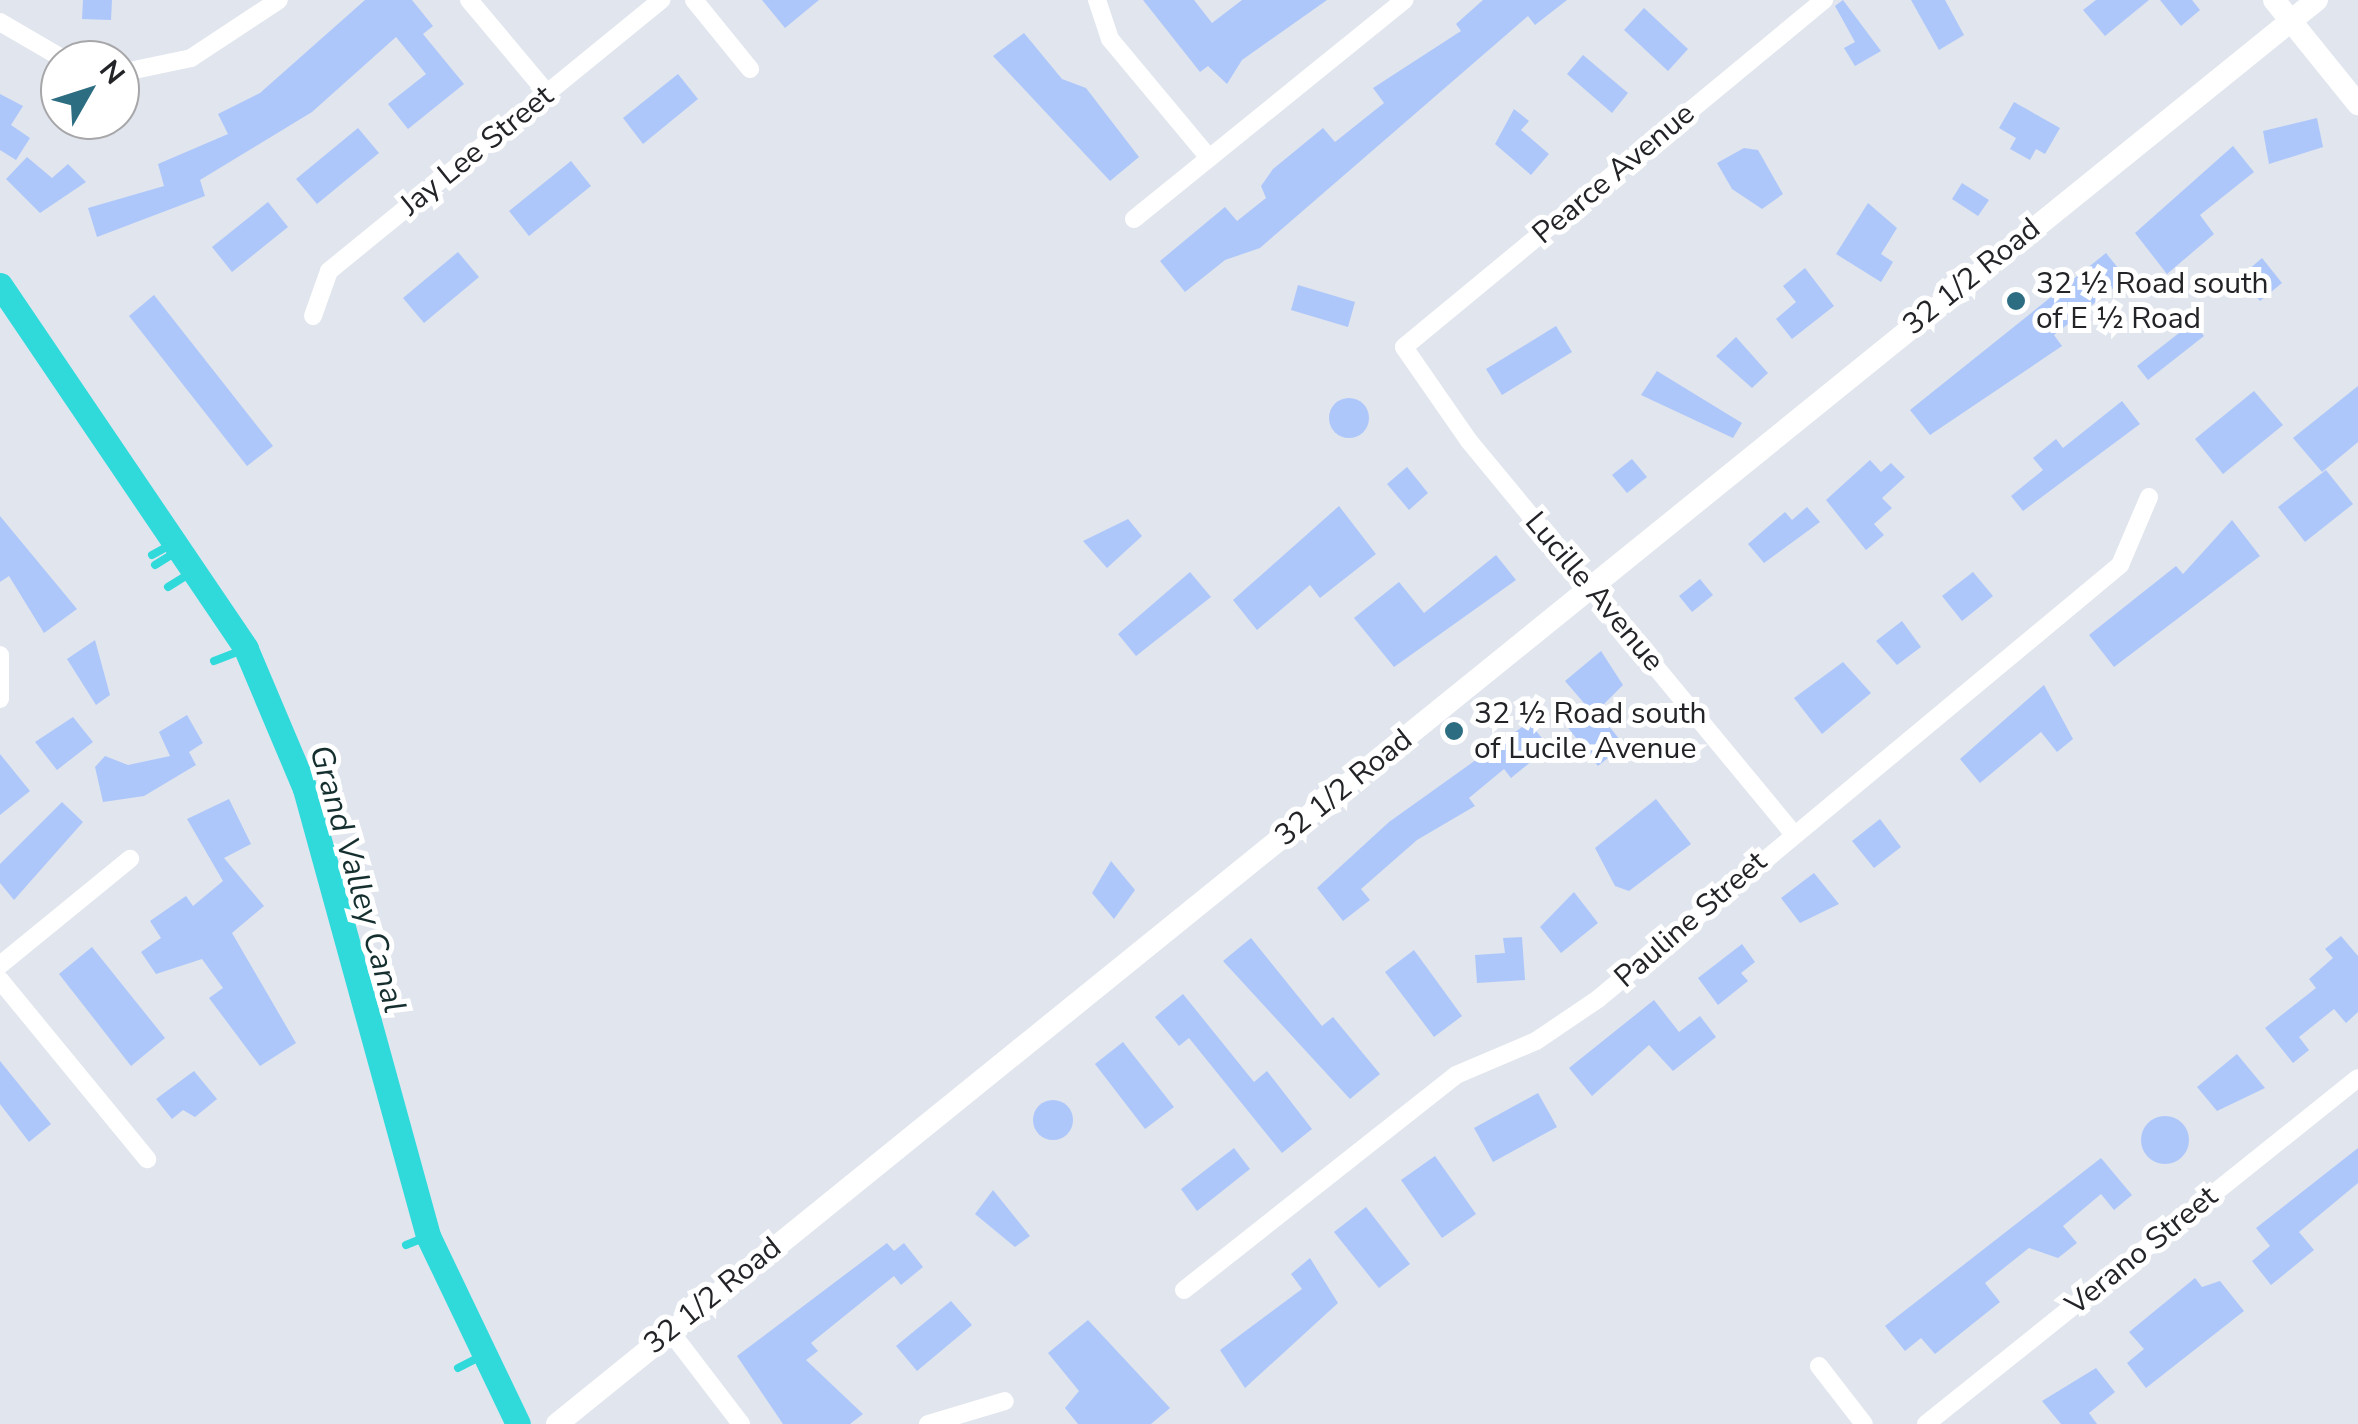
<!DOCTYPE html>
<html>
<head>
<meta charset="utf-8">
<style>
  body { margin:0 }
  #map { position:relative; width:2358px; height:1424px; overflow:hidden; background:#e0e5ee; font-family:"Nunito Sans",sans-serif }
  div>[style] { position:absolute }
  [style*='--x'] { left:calc(var(--x)*1px); top:calc(var(--y)*1px); width:calc(var(--w)*1px); rotate:calc(var(--a)*1deg) }
  .stream>* { height:8px; margin:-4px; padding:0 4px; transform-origin:4px; border-radius:4px; background:#30dadb }
  .canal>* { height:25px; margin:-12.5px; padding:0 12.5px; transform-origin:12.5px; border-radius:12.5px; background:#30dadb }
  .building>* { inset:0; background:#aec7fa }
  .round { border-radius:50% }
  .minor>* { height:18px; margin:-9px; padding:0 9px; transform-origin:9px; border-radius:9px; background:#fff }
  .tertiary>* { height:22px; margin:-11px; padding:0 11px; transform-origin:11px; border-radius:11px; background:#fff }
  .dots>* { width:28px; height:28px; translate:-50% -50%; box-sizing:border-box; border:5px solid #fff; border-radius:50% }
  span { translate:-50% -50%; white-space:nowrap; text-align:center; line-height:1.15; -webkit-text-stroke:10px #fff; paint-order:stroke }
  .street-label { font-size:30px; color:#222427 }
  .poi-label { font-size:30px; color:#222427 }
  .left { translate:0 -50%; text-align:left }
  .water-label { font-size:32px; color:#152f2f; font-style:italic }
  .north { position:absolute; left:40px; top:40px; width:100px; height:100px; box-sizing:border-box; background:#fff; border:2px solid #a7a7a9; border-radius:50%; rotate:51deg; font-size:28px; font-weight:700; line-height:40px; text-align:center; color:#222427 }
  .north::after { content:''; display:block; margin:auto; width:35px; height:45px; background:#2d6d81; clip-path:polygon(50% 0,100% 100%,50% 72%,0 100%) }
</style>
</head>
<body>
<div id="map">
  <div class="stream">
    <div style="--x:152;--y:555;--w:26;--a:-29"></div>
    <div style="--x:155;--y:565;--w:31;--a:-32"></div>
    <div style="--x:168;--y:587;--w:31;--a:-32"></div>
    <div style="--x:214;--y:661;--w:34;--a:-21"></div>
    <div style="--x:406;--y:1245;--w:24;--a:-22"></div>
    <div style="--x:458;--y:1368;--w:28;--a:-27"></div>
  </div>
  <div class="canal">
    <div style="--x:0;--y:285;--w:439;--a:55.9"></div>
    <div style="--x:246;--y:649;--w:152;--a:67.1"></div>
    <div style="--x:305;--y:789;--w:464;--a:74.6"></div>
    <div style="--x:428;--y:1236;--w:208;--a:64.4"></div>
  </div>
  <div class="building">
    <div style="clip-path:polygon(83px 0,112px 0,111px 20px,82px 19px)"></div>
    <div style="clip-path:polygon(365px 0,412px 0,433px 26px,423px 34px,464px 84px,408px 129px,388px 104px,426px 74px,396px 37px,312px 112px,200px 180px,205px 196px,97px 237px,88px 208px,164px 186px,158px 164px,228px 134px,218px 114px,260px 93px)"></div>
    <div style="clip-path:polygon(762px 0,819px 0,785px 28px)"></div>
    <div style="clip-path:polygon(1143px 0,1194px 0,1212px 23px,1242px 0,1327px 0,1242px 60px,1227px 84px,1208px 66px,1200px 72px)"></div>
    <div style="clip-path:polygon(1483px 0,1567px 0,1535px 25px,1528px 16px,1260px 248px,1225px 260px,1185px 292px,1160px 261px,1225px 207px,1237px 221px,1266px 198px,1261px 186px,1273px 169px,1323px 128px,1335px 142px,1384px 103px,1373px 88px,1461px 31px,1456px 24px)"></div>
    <div style="clip-path:polygon(1843px 0,1881px 51px,1855px 66px,1844px 48px,1855px 42px,1835px 6px)"></div>
    <div style="clip-path:polygon(1911px 0,1945px 0,1964px 35px,1939px 50px)"></div>
    <div style="clip-path:polygon(2096px 0,2149px 0,2105px 36px,2083px 10px)"></div>
    <div style="clip-path:polygon(2160px 0,2192px 0,2200px 10px,2181px 26px)"></div>
    <div style="clip-path:polygon(1644px 8px,1688px 49px,1668px 71px,1624px 30px)"></div>
    <div style="clip-path:polygon(1024px 33px,1062px 79px,1086px 88px,1139px 157px,1110px 181px,993px 56px)"></div>
    <div style="clip-path:polygon(1583px 55px,1628px 93px,1612px 113px,1567px 74px)"></div>
    <div style="clip-path:polygon(678px 74px,698px 99px,643px 144px,623px 118px)"></div>
    <div style="clip-path:polygon(0 94px,23px 106px,11px 125px,30px 138px,16px 160px,0 150px)"></div>
    <div style="clip-path:polygon(2014px 102px,2060px 128px,2045px 154px,2036px 149px,2030px 160px,2010px 149px,2016px 138px,1999px 128px)"></div>
    <div style="clip-path:polygon(1514px 109px,1529px 121px,1521px 130px,1549px 154px,1531px 175px,1495px 144px)"></div>
    <div style="clip-path:polygon(2317px 118px,2323px 147px,2269px 164px,2263px 131px)"></div>
    <div style="clip-path:polygon(358px 128px,379px 153px,317px 204px,296px 179px)"></div>
    <div style="clip-path:polygon(2233px 146px,2254px 172px,2200px 215px,2214px 234px,2167px 274px,2135px 233px)"></div>
    <div style="clip-path:polygon(1744px 148px,1758px 150px,1783px 194px,1762px 209px,1732px 189px,1717px 163px)"></div>
    <div style="clip-path:polygon(27px 157px,52px 178px,68px 164px,86px 182px,40px 213px,6px 179px)"></div>
    <div style="clip-path:polygon(571px 161px,591px 186px,529px 236px,509px 211px)"></div>
    <div style="clip-path:polygon(1962px 183px,1989px 200px,1978px 216px,1952px 199px)"></div>
    <div style="clip-path:polygon(268px 202px,288px 227px,232px 272px,212px 247px)"></div>
    <div style="clip-path:polygon(1868px 203px,1897px 228px,1881px 254px,1893px 262px,1881px 282px,1836px 254px)"></div>
    <div style="clip-path:polygon(458px 252px,479px 277px,424px 323px,403px 298px)"></div>
    <div style="clip-path:polygon(2106px 253px,2126px 278px,2054px 335px,2062px 346px,1930px 435px,1910px 410px)"></div>
    <div style="clip-path:polygon(2262px 258px,2282px 283px,2260px 301px,2240px 277px)"></div>
    <div style="clip-path:polygon(1805px 268px,1834px 306px,1792px 339px,1776px 319px,1796px 302px,1783px 286px)"></div>
    <div style="clip-path:polygon(1298px 285px,1355px 302px,1348px 327px,1291px 310px)"></div>
    <div style="clip-path:polygon(154px 295px,273px 446px,247px 466px,129px 316px)"></div>
    <div style="clip-path:polygon(2193px 322px,2204px 336px,2148px 380px,2137px 366px)"></div>
    <div style="clip-path:polygon(1556px 326px,1572px 352px,1502px 395px,1486px 369px)"></div>
    <div style="clip-path:polygon(1736px 337px,1768px 373px,1752px 388px,1716px 356px)"></div>
    <div style="clip-path:polygon(1657px 371px,1742px 423px,1733px 438px,1641px 395px)"></div>
    <div style="clip-path:polygon(2358px 386px,2358px 442px,2322px 472px,2293px 438px)"></div>
    <div style="clip-path:polygon(2254px 391px,2283px 425px,2223px 474px,2195px 439px)"></div>
    <div class="round" style="left:1329px;top:398px;width:40px;height:40px"></div>
    <div style="clip-path:polygon(2122px 401px,2140px 424px,2023px 511px,2011px 496px,2043px 470px,2033px 458px,2056px 439px,2063px 448px)"></div>
    <div style="clip-path:polygon(1632px 459px,1647px 477px,1627px 493px,1612px 475px)"></div>
    <div style="clip-path:polygon(1870px 460px,1881px 472px,1891px 463px,1905px 477px,1882px 498px,1892px 508px,1874px 524px,1884px 535px,1866px 550px,1826px 500px)"></div>
    <div style="clip-path:polygon(1407px 467px,1428px 493px,1409px 510px,1387px 484px)"></div>
    <div style="clip-path:polygon(2326px 470px,2353px 504px,2305px 542px,2278px 507px)"></div>
    <div style="clip-path:polygon(1339px 506px,1376px 554px,1320px 598px,1310px 585px,1257px 630px,1233px 600px)"></div>
    <div style="clip-path:polygon(1807px 507px,1820px 522px,1764px 563px,1748px 544px,1785px 512px,1792px 520px)"></div>
    <div style="clip-path:polygon(0 516px,77px 609px,44px 633px,9px 576px,0 582px)"></div>
    <div style="clip-path:polygon(1128px 519px,1142px 536px,1107px 568px,1083px 541px)"></div>
    <div style="clip-path:polygon(2232px 520px,2260px 556px,2114px 667px,2089px 635px,2176px 566px,2183px 574px)"></div>
    <div style="clip-path:polygon(1496px 555px,1516px 580px,1394px 667px,1354px 618px,1399px 582px,1424px 613px)"></div>
    <div style="clip-path:polygon(1190px 572px,1211px 597px,1136px 656px,1118px 634px)"></div>
    <div style="clip-path:polygon(1973px 572px,1993px 596px,1962px 621px,1942px 596px)"></div>
    <div style="clip-path:polygon(1700px 579px,1713px 595px,1692px 612px,1679px 596px)"></div>
    <div style="clip-path:polygon(1902px 621px,1921px 647px,1897px 665px,1876px 641px)"></div>
    <div style="clip-path:polygon(95px 640px,110px 695px,96px 705px,67px 659px)"></div>
    <div style="clip-path:polygon(1601px 651px,1623px 685px,1597px 711px,1624px 745px,1598px 766px,1562px 720px,1584px 703px,1565px 681px)"></div>
    <div style="clip-path:polygon(1843px 662px,1871px 693px,1822px 734px,1794px 698px)"></div>
    <div style="clip-path:polygon(2044px 685px,2073px 739px,2057px 752px,2041px 732px,1980px 783px,1960px 759px)"></div>
    <div style="clip-path:polygon(187px 715px,203px 743px,189px 752px,196px 765px,144px 796px,103px 802px,95px 767px,105px 756px,128px 765px,170px 756px,159px 732px)"></div>
    <div style="clip-path:polygon(73px 717px,93px 742px,57px 770px,35px 742px)"></div>
    <div style="clip-path:polygon(1529px 722px,1549px 747px,1511px 778px,1504px 769px,1469px 798px,1475px 806px,1417px 840px,1361px 889px,1370px 900px,1343px 921px,1317px 888px,1389px 822px)"></div>
    <div style="clip-path:polygon(0 754px,30px 791px,0 815px)"></div>
    <div style="clip-path:polygon(229px 799px,251px 844px,224px 858px,264px 906px,232px 933px,296px 1043px,260px 1066px,209px 998px,223px 988px,202px 959px,156px 974px,141px 952px,161px 938px,150px 921px,186px 896px,193px 906px,223px 881px,187px 819px)"></div>
    <div style="clip-path:polygon(1656px 799px,1691px 844px,1629px 891px,1615px 886px,1595px 848px)"></div>
    <div style="clip-path:polygon(62px 802px,83px 822px,14px 900px,0 883px,0 864px)"></div>
    <div style="clip-path:polygon(1880px 819px,1901px 847px,1874px 868px,1852px 841px)"></div>
    <div style="clip-path:polygon(1111px 861px,1135px 890px,1114px 919px,1092px 893px)"></div>
    <div style="clip-path:polygon(1814px 873px,1839px 904px,1800px 923px,1781px 898px)"></div>
    <div style="clip-path:polygon(1574px 892px,1598px 923px,1561px 953px,1540px 927px)"></div>
    <div style="clip-path:polygon(2341px 936px,2358px 956px,2358px 1012px,2346px 1023px,2334px 1009px,2299px 1037px,2309px 1050px,2293px 1063px,2265px 1028px,2316px 988px,2309px 979px,2333px 958px,2325px 949px)"></div>
    <div style="clip-path:polygon(1522px 937px,1525px 980px,1477px 983px,1475px 955px,1505px 953px,1503px 938px)"></div>
    <div style="clip-path:polygon(1251px 938px,1322px 1026px,1333px 1017px,1380px 1074px,1350px 1099px,1223px 961px)"></div>
    <div style="clip-path:polygon(1742px 944px,1755px 962px,1741px 973px,1748px 981px,1718px 1005px,1698px 978px)"></div>
    <div style="clip-path:polygon(92px 947px,165px 1038px,131px 1066px,59px 974px)"></div>
    <div style="clip-path:polygon(1414px 950px,1462px 1016px,1434px 1037px,1385px 972px)"></div>
    <div style="clip-path:polygon(1183px 994px,1254px 1082px,1267px 1071px,1312px 1129px,1282px 1153px,1189px 1038px,1179px 1046px,1155px 1017px)"></div>
    <div style="clip-path:polygon(1654px 1000px,1679px 1032px,1700px 1016px,1716px 1037px,1673px 1071px,1649px 1045px,1592px 1096px,1569px 1068px)"></div>
    <div style="clip-path:polygon(1123px 1042px,1174px 1107px,1145px 1129px,1095px 1064px)"></div>
    <div style="clip-path:polygon(2237px 1054px,2265px 1088px,2217px 1111px,2197px 1087px)"></div>
    <div style="clip-path:polygon(0 1061px,51px 1124px,29px 1142px,0 1104px)"></div>
    <div style="clip-path:polygon(194px 1071px,217px 1099px,195px 1117px,183px 1110px,172px 1119px,156px 1099px)"></div>
    <div style="clip-path:polygon(1538px 1093px,1557px 1127px,1493px 1162px,1474px 1128px)"></div>
    <div class="round" style="left:1033px;top:1100px;width:40px;height:40px"></div>
    <div class="round" style="left:2141px;top:1116px;width:48px;height:48px"></div>
    <div style="clip-path:polygon(1234px 1148px,1250px 1169px,1197px 1211px,1181px 1189px)"></div>
    <div style="clip-path:polygon(2358px 1148px,2358px 1183px,2299px 1232px,2314px 1250px,2271px 1285px,2252px 1261px,2270px 1246px,2256px 1228px)"></div>
    <div style="clip-path:polygon(1435px 1156px,1476px 1214px,1442px 1238px,1401px 1180px)"></div>
    <div style="clip-path:polygon(2101px 1158px,2132px 1195px,2114px 1210px,2101px 1194px,2063px 1226px,2077px 1243px,2058px 1258px,2029px 1248px,1985px 1283px,2000px 1302px,1935px 1354px,1921px 1338px,1905px 1351px,1885px 1326px)"></div>
    <div style="clip-path:polygon(993px 1190px,1030px 1236px,1015px 1247px,975px 1214px)"></div>
    <div style="clip-path:polygon(1366px 1207px,1410px 1264px,1379px 1288px,1334px 1232px)"></div>
    <div style="clip-path:polygon(887px 1243px,894px 1251px,904px 1243px,923px 1267px,901px 1285px,894px 1276px,811px 1343px,818px 1351px,806px 1360px,863px 1414px,850px 1424px,783px 1424px,737px 1356px)"></div>
    <div style="clip-path:polygon(1310px 1258px,1338px 1303px,1245px 1388px,1220px 1350px,1302px 1289px,1291px 1274px)"></div>
    <div style="clip-path:polygon(2195px 1278px,2202px 1287px,2220px 1281px,2244px 1311px,2146px 1388px,2127px 1363px,2144px 1349px,2129px 1332px)"></div>
    <div style="clip-path:polygon(951px 1301px,972px 1325px,917px 1371px,896px 1346px)"></div>
    <div style="clip-path:polygon(1088px 1320px,1170px 1408px,1151px 1424px,1078px 1424px,1065px 1408px,1079px 1391px,1048px 1353px)"></div>
    <div style="clip-path:polygon(2096px 1368px,2115px 1392px,2089px 1413px,2097px 1424px,2061px 1424px,2042px 1401px)"></div>
  </div>
  <div class="minor">
    <div style="--x:469;--y:0;--w:121;--a:50"></div>
    <div style="--x:694;--y:0;--w:89;--a:50.9"></div>
    <div style="--x:1097;--y:0;--w:41;--a:71.6"></div>
    <div style="--x:1110;--y:39;--w:155;--a:50.2"></div>
    <div style="--x:0;--y:22;--w:75;--a:30.3"></div>
    <div style="--x:120;--y:73;--w:73;--a:-11.9"></div>
    <div style="--x:191;--y:58;--w:105;--a:-33.4"></div>
    <div style="--x:1134;--y:219;--w:348;--a:-39"></div>
    <div style="--x:313;--y:316;--w:48;--a:-70.4"></div>
    <div style="--x:329;--y:271;--w:429;--a:-39.2"></div>
    <div style="--x:0;--y:655;--w:44;--a:90"></div>
    <div style="--x:1792;--y:832;--w:507;--a:-129.56"></div>
    <div style="--x:1469;--y:441;--w:114;--a:-124.7"></div>
    <div style="--x:1404;--y:347;--w:545;--a:-39.56"></div>
    <div style="--x:0;--y:965;--w:168;--a:-39.2"></div>
    <div style="--x:0;--y:980;--w:232;--a:50.6"></div>
    <div style="--x:1184;--y:1290;--w:347;--a:-38.3"></div>
    <div style="--x:1456;--y:1075;--w:87;--a:-23"></div>
    <div style="--x:1536;--y:1041;--w:75;--a:-34.1"></div>
    <div style="--x:1598;--y:999;--w:679;--a:-39.74"></div>
    <div style="--x:2120;--y:565;--w:74;--a:-66.9"></div>
    <div style="--x:670;--y:1331;--w:117;--a:52.6"></div>
    <div style="--x:1819;--y:1366;--w:73;--a:52.2"></div>
    <div style="--x:928;--y:1424;--w:80;--a:-16.6"></div>
    <div style="--x:1926;--y:1424;--w:553;--a:-38.69"></div>
  </div>
  <div class="tertiary">
    <div style="--x:2274;--y:0;--w:134;--a:51.1"></div>
    <div style="--x:557;--y:1424;--w:2264;--a:-38.98"></div>
  </div>
  <div class="dots">
    <div style="left:2016px;top:301px;background:#2d6d81"></div>
    <div style="left:1454px;top:731px;background:#2d6d81"></div>
  </div>
  <div class="street-label">
    <span style="left:477px;top:151px;rotate:-39deg">Jay Lee Street</span>
    <span style="left:1614px;top:174px;rotate:-40deg">Pearce Avenue</span>
    <span style="left:1972px;top:277px;rotate:-39deg">32 1/2 Road</span>
    <span style="left:1594px;top:592px;rotate:50deg">Lucille Avenue</span>
    <span style="left:1344px;top:788px;rotate:-39deg">32 1/2 Road</span>
    <span style="left:1691px;top:920px;rotate:-41deg">Pauline Street</span>
    <span style="left:2142px;top:1251px;rotate:-39deg">Verano Street</span>
    <span style="left:713px;top:1296px;rotate:-39deg">32 1/2 Road</span>
  </div>
  <div class="poi-label">
    <span class="left" style="left:2036px;top:301px">32 ½ Road south<br>of E ½ Road</span>
    <span class="left" style="left:1474px;top:731px">32 ½ Road south<br>of Lucile Avenue</span>
  </div>
  <div class="water-label">
    <span style="left:357px;top:879px;rotate:74deg">Grand Valley Canal</span>
  </div>
  <div class="north">N</div>
</div>
</body>
</html>
